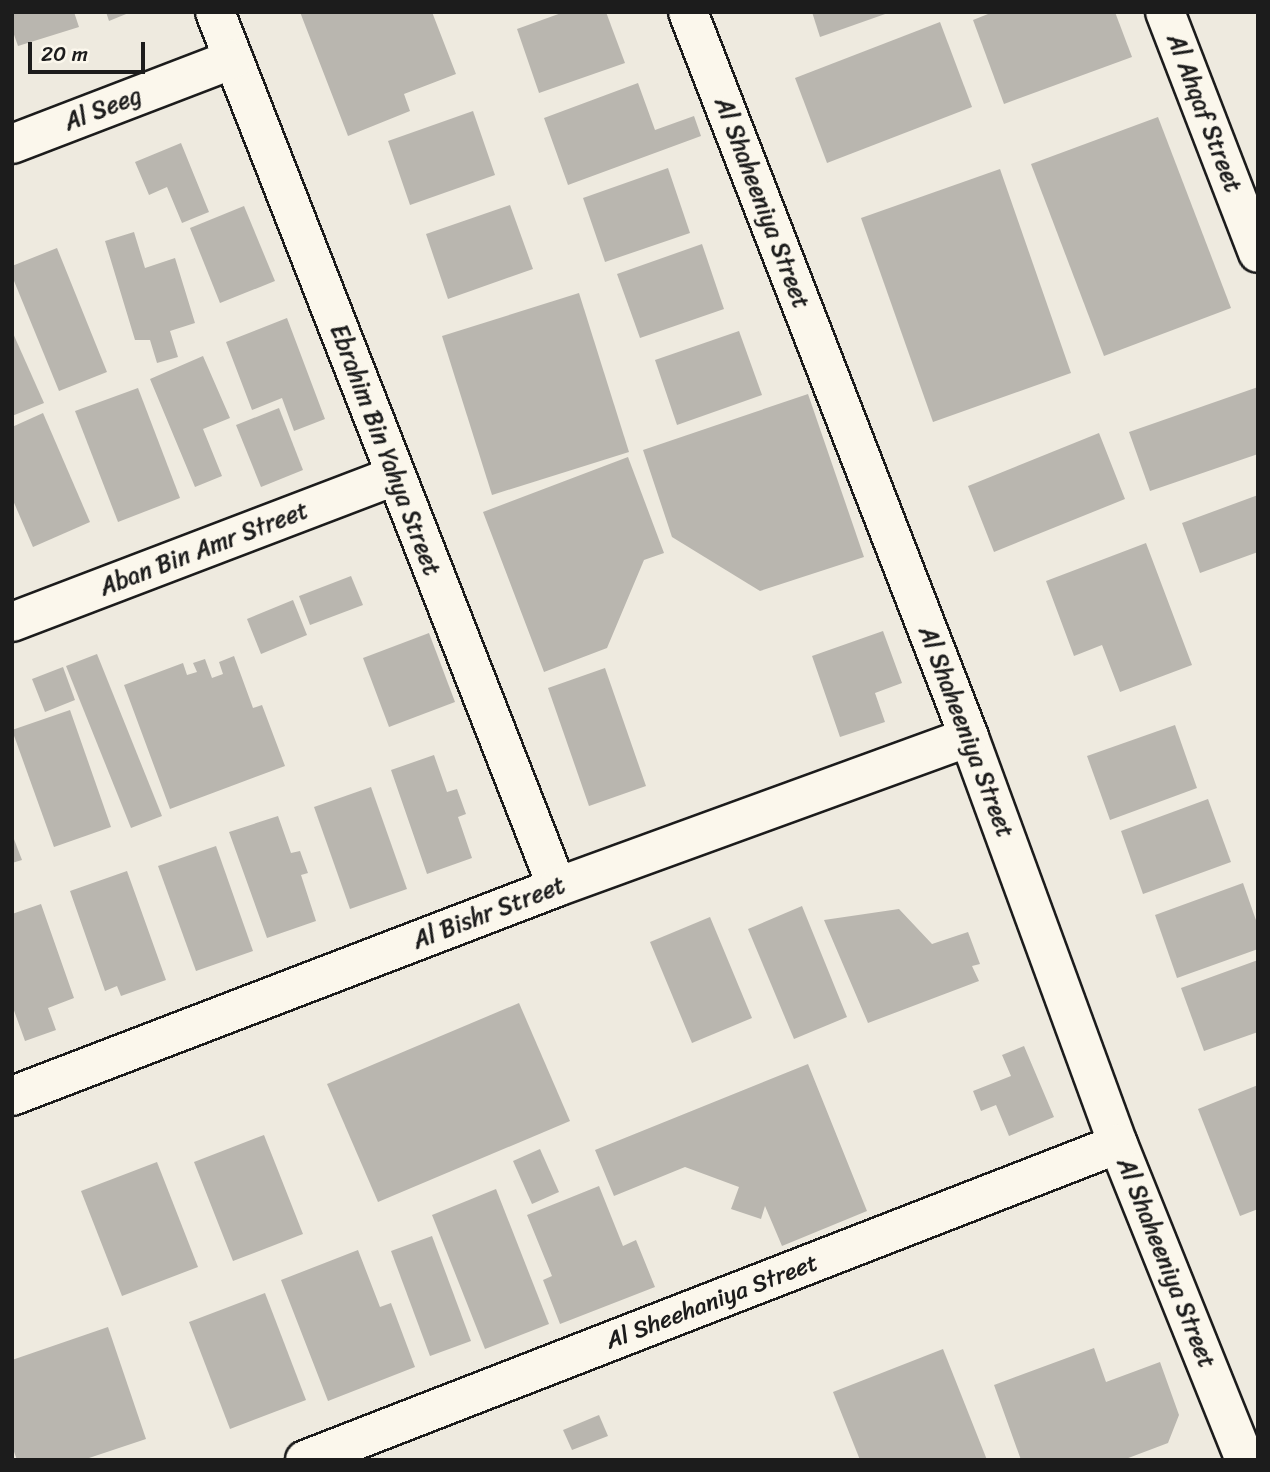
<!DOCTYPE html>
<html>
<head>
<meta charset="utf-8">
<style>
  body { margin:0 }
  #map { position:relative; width:1270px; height:1472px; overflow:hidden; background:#eeeadf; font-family:Sriracha,sans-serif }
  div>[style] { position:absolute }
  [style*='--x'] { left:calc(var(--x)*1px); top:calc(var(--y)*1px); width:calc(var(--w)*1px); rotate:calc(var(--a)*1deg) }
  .building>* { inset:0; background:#b9b6af }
  .roads { filter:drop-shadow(2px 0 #1c1c1c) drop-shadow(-2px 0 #1c1c1c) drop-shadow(0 2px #1c1c1c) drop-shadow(0 -2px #1c1c1c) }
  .minor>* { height:38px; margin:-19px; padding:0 19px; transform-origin:19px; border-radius:19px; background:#fbf7ec }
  span { translate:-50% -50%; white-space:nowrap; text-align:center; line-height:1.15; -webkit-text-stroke:6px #fbf7ec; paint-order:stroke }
  .street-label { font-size:24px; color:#1c1c1c }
  .frame { position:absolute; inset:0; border:14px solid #1c1c1c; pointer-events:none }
  .scale { position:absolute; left:28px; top:42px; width:117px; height:32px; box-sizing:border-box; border:4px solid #1c1c1c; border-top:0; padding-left:9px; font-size:21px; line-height:24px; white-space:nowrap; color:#1c1c1c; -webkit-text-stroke:5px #fbf7ec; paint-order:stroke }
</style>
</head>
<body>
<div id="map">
  <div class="building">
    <div style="clip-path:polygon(12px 12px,74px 12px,79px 27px,18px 46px,12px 29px)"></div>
    <div style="clip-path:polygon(106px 12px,131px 12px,109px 21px)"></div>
    <div style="clip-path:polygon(300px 12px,432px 12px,456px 74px,404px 94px,410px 111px,348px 136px)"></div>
    <div style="clip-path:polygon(564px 12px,606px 12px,625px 63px,539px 93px,517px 29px)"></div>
    <div style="clip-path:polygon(812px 12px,888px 12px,888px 13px,820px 37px)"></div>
    <div style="clip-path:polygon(993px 12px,1115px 12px,1132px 57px,1004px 104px,973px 20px)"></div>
    <div style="clip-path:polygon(940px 22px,972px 107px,827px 163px,795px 78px)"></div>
    <div style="clip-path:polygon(638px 83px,655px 130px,694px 116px,701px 136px,568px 185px,544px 118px)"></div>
    <div style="clip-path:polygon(473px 111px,495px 175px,410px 205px,388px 141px)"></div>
    <div style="clip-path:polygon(1158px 117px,1231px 308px,1104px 356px,1031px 164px)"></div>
    <div style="clip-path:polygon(181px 143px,209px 212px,182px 223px,167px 187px,149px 195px,135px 162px)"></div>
    <div style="clip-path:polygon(668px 168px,690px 233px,605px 262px,583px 198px)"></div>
    <div style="clip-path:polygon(1000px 169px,1071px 373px,933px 422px,861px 218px)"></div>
    <div style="clip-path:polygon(510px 205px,533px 269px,448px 299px,426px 234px)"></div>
    <div style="clip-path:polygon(244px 206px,275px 281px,220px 303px,190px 228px)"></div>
    <div style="clip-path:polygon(134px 232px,145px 268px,175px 258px,195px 323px,170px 331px,178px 357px,157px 363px,150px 340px,135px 340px,105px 241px)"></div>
    <div style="clip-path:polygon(702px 244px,724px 309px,640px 338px,617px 274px)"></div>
    <div style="clip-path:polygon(57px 248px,107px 372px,59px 391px,12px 276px,12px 266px)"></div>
    <div style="clip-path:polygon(579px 293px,629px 452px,492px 495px,442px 336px)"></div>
    <div style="clip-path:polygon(287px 318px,325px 419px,294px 431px,282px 398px,252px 410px,226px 342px)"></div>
    <div style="clip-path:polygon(12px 331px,44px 403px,12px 416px)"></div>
    <div style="clip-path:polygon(739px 331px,762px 395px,677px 425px,655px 360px)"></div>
    <div style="clip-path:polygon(203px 356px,230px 418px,203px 429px,222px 476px,195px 487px,150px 379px)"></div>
    <div style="clip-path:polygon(1258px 387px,1258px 454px,1150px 491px,1129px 432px)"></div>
    <div style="clip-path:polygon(138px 388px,180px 498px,118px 522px,75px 411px)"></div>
    <div style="clip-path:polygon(808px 394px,864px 557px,760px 591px,672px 537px,643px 450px)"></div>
    <div style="clip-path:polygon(279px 408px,303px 470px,261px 487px,236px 425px)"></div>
    <div style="clip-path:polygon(43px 413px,90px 522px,33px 547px,12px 498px,12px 427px)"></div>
    <div style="clip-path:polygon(1099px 433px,1125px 499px,994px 552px,968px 486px)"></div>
    <div style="clip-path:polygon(628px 457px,664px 553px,644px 560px,607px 648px,544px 672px,483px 512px)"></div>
    <div style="clip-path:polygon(1258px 495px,1258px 552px,1200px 573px,1182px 523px)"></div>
    <div style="clip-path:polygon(1146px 543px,1192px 665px,1120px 692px,1102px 645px,1074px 656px,1046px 581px)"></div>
    <div style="clip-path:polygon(351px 576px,363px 605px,310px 625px,299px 596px)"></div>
    <div style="clip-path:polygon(293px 600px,307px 635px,261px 654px,247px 619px)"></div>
    <div style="clip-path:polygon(883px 631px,902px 683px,875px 693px,885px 722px,840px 737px,812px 656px)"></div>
    <div style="clip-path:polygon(429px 633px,455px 702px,389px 727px,363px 658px)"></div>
    <div style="clip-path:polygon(97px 654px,162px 816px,131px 828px,66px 666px)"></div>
    <div style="clip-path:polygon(234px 656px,253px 708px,262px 705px,285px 766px,170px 809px,124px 685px,183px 663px,187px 675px,197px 672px,193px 663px,205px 659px,212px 678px,223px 674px,219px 662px)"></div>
    <div style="clip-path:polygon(63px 667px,75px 700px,45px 712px,32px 679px)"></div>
    <div style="clip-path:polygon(605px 668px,646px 786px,589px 806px,548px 688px)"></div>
    <div style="clip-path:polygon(70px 710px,111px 827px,54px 847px,12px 730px)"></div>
    <div style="clip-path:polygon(1175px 725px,1197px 788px,1110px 820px,1087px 756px)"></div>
    <div style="clip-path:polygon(434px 755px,447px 792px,457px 789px,466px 814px,458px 817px,472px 858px,427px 874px,391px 770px)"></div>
    <div style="clip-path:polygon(371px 787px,407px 889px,350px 909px,314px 807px)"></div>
    <div style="clip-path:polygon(1208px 799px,1231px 862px,1143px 894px,1121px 831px)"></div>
    <div style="clip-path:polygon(278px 816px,291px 853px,300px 851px,308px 873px,301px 875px,316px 921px,267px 938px,229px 832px)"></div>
    <div style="clip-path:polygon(12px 834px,22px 860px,12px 863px)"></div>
    <div style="clip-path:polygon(216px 846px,253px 951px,196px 971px,158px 866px)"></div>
    <div style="clip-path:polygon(127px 871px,166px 980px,121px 996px,117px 986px,105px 991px,70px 891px)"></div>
    <div style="clip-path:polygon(1243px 883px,1258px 926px,1258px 949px,1177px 978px,1155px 915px)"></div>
    <div style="clip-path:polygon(41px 904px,74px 998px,48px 1008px,56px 1030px,25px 1041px,12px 1005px,12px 914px)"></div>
    <div style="clip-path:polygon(802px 906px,847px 1017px,794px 1039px,748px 929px)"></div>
    <div style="clip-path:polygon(899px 909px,932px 944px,968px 932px,980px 964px,972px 966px,979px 981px,868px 1023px,824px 920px)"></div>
    <div style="clip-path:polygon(710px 917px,752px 1018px,692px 1043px,650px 942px)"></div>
    <div style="clip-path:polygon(1258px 960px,1258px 1032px,1204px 1051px,1181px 988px)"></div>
    <div style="clip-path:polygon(519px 1003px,570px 1121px,378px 1202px,327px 1084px)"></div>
    <div style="clip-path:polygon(1024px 1046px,1054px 1117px,1009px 1136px,996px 1105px,981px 1111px,973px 1091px,1011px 1076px,1002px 1055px)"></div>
    <div style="clip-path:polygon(808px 1064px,867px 1211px,782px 1246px,765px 1206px,761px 1219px,731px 1209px,739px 1187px,685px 1167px,614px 1196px,595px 1150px)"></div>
    <div style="clip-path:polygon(1258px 1085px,1258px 1209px,1240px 1216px,1198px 1109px)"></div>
    <div style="clip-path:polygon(264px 1135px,303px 1234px,233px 1261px,194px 1162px)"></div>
    <div style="clip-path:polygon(540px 1149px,559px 1192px,532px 1204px,513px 1161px)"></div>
    <div style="clip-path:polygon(157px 1162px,198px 1267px,122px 1296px,81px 1191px)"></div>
    <div style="clip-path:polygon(599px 1186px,623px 1246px,636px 1240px,655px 1287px,560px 1324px,543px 1280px,552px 1276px,527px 1215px)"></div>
    <div style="clip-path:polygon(496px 1189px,549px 1324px,485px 1349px,432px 1215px)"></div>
    <div style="clip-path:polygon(432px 1236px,471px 1341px,430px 1356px,391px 1251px)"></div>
    <div style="clip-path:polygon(358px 1250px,380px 1307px,391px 1303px,415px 1367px,328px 1401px,281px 1280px)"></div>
    <div style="clip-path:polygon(265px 1293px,306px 1400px,230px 1429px,189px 1322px)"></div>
    <div style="clip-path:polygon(108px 1327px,146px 1439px,83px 1460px,17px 1460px,12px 1446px,12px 1360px)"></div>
    <div style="clip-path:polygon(1094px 1348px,1106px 1382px,1160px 1362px,1179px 1415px,1168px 1443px,1123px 1460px,1021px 1460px,994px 1385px)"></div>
    <div style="clip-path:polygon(943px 1349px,987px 1460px,860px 1460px,833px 1392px)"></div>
    <div style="clip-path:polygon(599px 1415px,608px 1436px,572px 1450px,563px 1430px)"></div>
  </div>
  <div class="roads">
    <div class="minor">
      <div style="--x:215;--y:12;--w:939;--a:68.65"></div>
      <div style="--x:688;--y:12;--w:778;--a:68.81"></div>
      <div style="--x:969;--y:737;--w:433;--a:69.9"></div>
      <div style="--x:1118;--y:1144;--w:333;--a:68.1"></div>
      <div style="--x:1165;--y:12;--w:258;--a:68.9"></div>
      <div style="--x:12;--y:144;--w:237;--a:-21"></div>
      <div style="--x:12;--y:622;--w:410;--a:-20.9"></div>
      <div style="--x:12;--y:1096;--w:584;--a:-20.98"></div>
      <div style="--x:557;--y:887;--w:438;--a:-20"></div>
      <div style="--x:305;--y:1460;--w:872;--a:-21.24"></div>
    </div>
  </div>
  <div class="street-label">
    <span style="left:103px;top:109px;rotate:-21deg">Al Seeg</span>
    <span style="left:1204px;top:113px;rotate:69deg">Al Ahqaf Street</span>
    <span style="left:762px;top:203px;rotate:69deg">Al Shaheeniya Street</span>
    <span style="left:385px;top:450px;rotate:69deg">Ebrahim Bin Yahya Street</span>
    <span style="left:204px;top:549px;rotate:-21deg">Aban Bin Amr Street</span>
    <span style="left:966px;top:732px;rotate:69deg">Al Shaheeniya Street</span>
    <span style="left:489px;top:913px;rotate:-21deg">Al Bishr Street</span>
    <span style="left:1166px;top:1263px;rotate:68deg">Al Shaheeniya Street</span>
    <span style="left:712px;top:1302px;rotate:-21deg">Al Sheehaniya Street</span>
  </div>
  <div class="frame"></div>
  <div class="scale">20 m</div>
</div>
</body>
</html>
